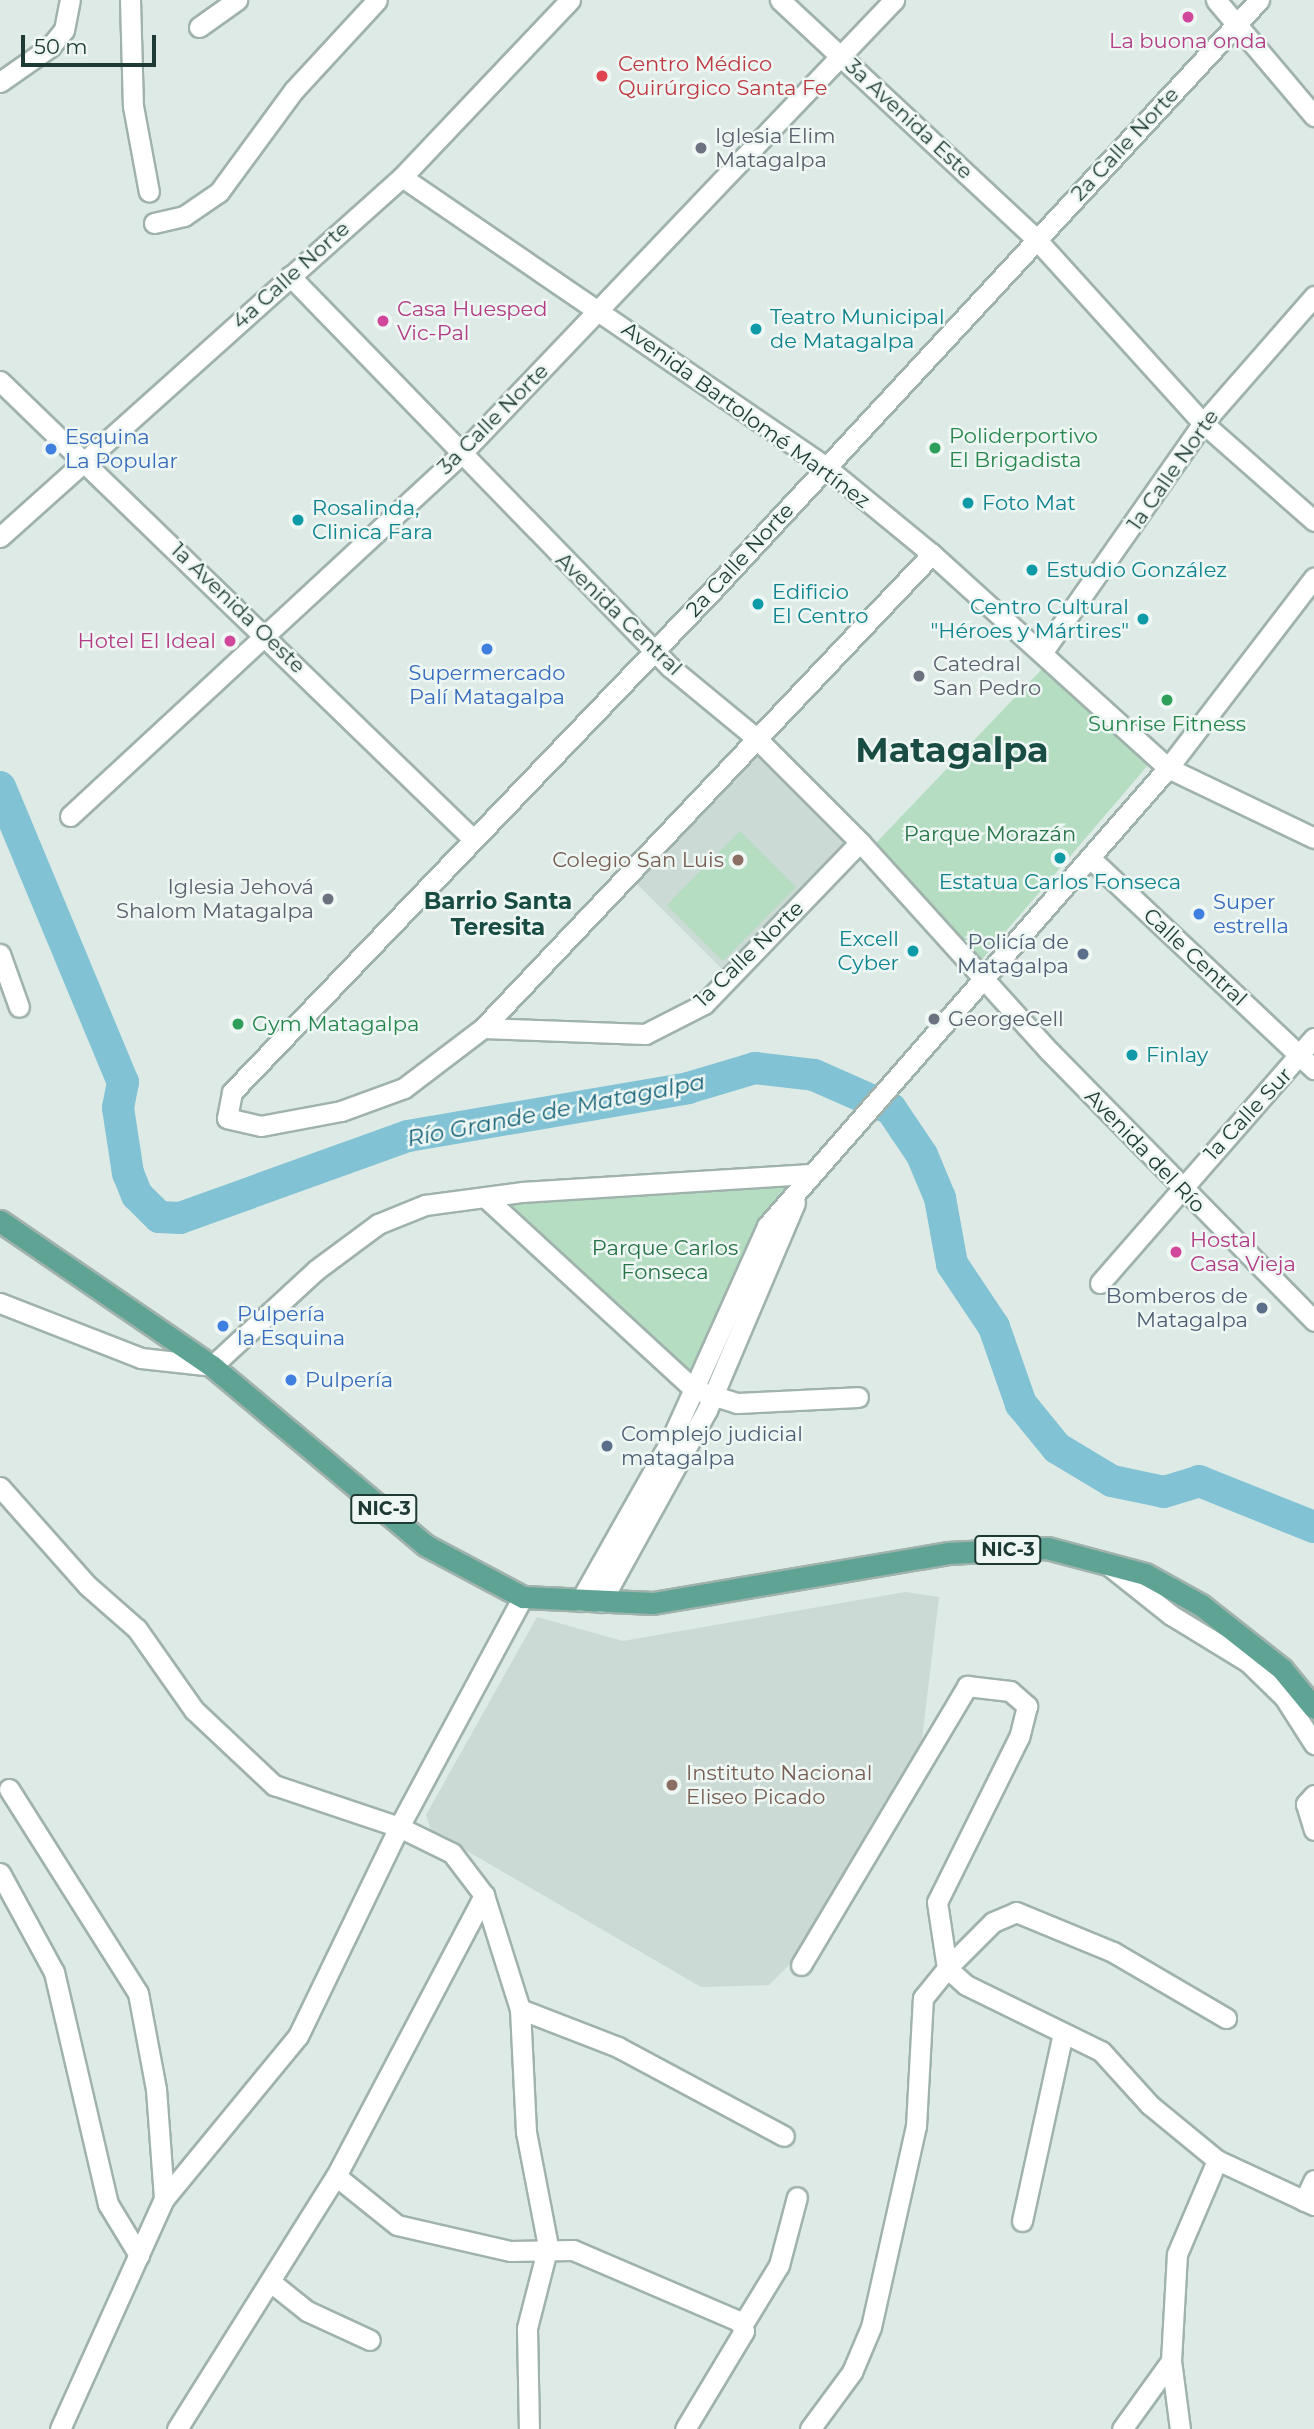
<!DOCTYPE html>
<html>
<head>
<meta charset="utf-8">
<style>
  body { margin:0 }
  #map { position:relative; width:1314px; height:2429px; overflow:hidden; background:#ddeae5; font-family:Montserrat,sans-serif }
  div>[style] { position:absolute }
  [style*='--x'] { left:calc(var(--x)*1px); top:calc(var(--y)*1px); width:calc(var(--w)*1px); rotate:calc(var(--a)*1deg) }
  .built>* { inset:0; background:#cbdad4 }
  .green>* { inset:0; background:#b4ddc1 }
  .river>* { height:32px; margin:-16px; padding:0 16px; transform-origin:16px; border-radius:16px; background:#81c2d4 }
  .roads { filter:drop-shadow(2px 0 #a0b2ac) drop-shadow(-2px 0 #a0b2ac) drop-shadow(0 2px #a0b2ac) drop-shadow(0 -2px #a0b2ac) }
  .minor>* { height:19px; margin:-9.5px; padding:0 9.5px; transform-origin:9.5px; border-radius:9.5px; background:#fff }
  .major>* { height:21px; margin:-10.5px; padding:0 10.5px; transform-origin:10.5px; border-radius:10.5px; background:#5fa395 }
  .dots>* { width:19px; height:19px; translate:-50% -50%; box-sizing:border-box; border:4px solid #eef7f3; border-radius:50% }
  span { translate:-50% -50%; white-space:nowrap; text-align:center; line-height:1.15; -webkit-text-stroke:5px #eef7f3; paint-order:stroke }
  .shield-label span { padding:2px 5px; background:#eef7f3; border:2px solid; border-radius:5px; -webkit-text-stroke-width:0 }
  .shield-label { font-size:19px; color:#1e3a34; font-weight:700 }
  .hotel-label { font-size:21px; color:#b23c85 }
  .left { translate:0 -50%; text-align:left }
  .right { translate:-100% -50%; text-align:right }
  .health-label { font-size:21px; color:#be3a42 }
  .street-label { font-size:21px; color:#1e3a34 }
  .worship-label { font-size:21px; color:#5b616d }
  .culture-label { font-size:21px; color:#0d838f }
  .leisure-label { font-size:21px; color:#27864d }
  .shop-label { font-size:21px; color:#366cbe }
  .park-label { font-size:21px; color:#267348 }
  .education-label { font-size:21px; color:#785e54 }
  .service-label { font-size:21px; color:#4e5e75 }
  .neighbourhood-label { font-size:23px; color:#194d43; font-weight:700 }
  .water-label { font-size:23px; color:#166379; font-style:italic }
  .town-label { font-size:35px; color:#194d43; font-weight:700 }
  .scale { position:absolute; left:21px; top:35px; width:135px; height:32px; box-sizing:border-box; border:4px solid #1e3a34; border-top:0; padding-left:9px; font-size:21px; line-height:24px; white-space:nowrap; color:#1e3a34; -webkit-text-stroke:5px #eef7f3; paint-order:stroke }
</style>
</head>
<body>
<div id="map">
  <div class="built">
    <div style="clip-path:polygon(752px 751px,847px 845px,723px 970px,629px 876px)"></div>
    <div style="clip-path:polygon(905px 1592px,939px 1597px,920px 1756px,800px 1954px,769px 1985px,701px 1987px,431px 1830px,426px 1815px,537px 1617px,623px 1641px)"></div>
  </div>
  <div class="green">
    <div style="clip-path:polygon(1043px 668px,1148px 765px,977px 965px,875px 844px)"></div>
    <div style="clip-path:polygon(740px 831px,796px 887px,723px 961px,667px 905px)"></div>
    <div style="clip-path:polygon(809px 1174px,695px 1390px,487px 1199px)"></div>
  </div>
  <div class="river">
    <div style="--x:0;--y:787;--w:320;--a:67.4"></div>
    <div style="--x:123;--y:1082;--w:26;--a:101"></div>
    <div style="--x:118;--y:1108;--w:66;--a:81.3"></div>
    <div style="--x:128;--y:1173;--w:24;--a:68"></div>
    <div style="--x:137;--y:1195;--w:31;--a:45"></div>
    <div style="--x:159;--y:1217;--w:21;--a:3"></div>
    <div style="--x:180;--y:1218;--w:242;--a:-19.8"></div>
    <div style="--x:408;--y:1136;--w:284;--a:-9.7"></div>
    <div style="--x:688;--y:1088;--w:70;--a:-16.6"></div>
    <div style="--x:755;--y:1068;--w:59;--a:6.8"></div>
    <div style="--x:814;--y:1075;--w:84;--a:23.8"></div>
    <div style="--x:891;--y:1109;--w:55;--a:56"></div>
    <div style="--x:922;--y:1155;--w:47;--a:67.3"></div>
    <div style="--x:940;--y:1198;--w:67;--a:79.7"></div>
    <div style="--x:952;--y:1264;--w:76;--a:56.3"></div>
    <div style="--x:994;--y:1327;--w:82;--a:70.7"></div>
    <div style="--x:1021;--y:1404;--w:57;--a:50.7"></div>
    <div style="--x:1057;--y:1448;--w:64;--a:31"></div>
    <div style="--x:1112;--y:1481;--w:53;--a:11.9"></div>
    <div style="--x:1164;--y:1492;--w:37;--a:-17"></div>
    <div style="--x:1199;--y:1481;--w:124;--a:21.8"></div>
  </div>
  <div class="roads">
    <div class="minor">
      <div style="--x:130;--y:0;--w:106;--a:88.4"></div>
      <div style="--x:133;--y:106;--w:87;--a:79.5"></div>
      <div style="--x:780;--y:0;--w:350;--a:43"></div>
      <div style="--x:1036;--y:239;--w:248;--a:47.8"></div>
      <div style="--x:1203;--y:423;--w:148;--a:41.4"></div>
      <div style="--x:1216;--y:0;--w:152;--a:49.8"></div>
      <div style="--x:199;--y:27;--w:47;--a:-35.4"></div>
      <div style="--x:0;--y:82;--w:61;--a:-35"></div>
      <div style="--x:50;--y:47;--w:22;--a:-51"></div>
      <div style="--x:64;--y:30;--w:31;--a:-79"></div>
      <div style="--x:402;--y:177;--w:514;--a:34.37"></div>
      <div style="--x:826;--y:467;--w:137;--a:39.4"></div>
      <div style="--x:932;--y:554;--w:319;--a:42.2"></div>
      <div style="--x:1168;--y:768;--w:162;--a:25.6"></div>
      <div style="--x:154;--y:223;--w:31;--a:-13"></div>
      <div style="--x:184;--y:216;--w:42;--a:-34.4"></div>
      <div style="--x:219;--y:192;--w:127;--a:-53.7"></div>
      <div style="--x:294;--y:90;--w:122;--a:-47.3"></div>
      <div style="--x:290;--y:276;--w:545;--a:45.82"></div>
      <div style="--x:670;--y:667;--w:112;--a:39.5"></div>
      <div style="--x:756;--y:738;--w:147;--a:45"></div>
      <div style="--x:860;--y:842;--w:283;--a:47.9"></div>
      <div style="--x:1050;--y:1052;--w:377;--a:45.5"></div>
      <div style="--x:0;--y:381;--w:658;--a:44.08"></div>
      <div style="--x:0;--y:537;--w:540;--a:-41.85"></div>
      <div style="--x:402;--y:177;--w:244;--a:-46.5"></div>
      <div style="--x:1042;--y:653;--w:281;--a:-55"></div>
      <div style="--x:1203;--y:423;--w:169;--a:-48.8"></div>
      <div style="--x:70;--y:816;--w:531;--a:-42.79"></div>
      <div style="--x:460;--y:455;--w:629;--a:-46.35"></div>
      <div style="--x:860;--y:842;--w:225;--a:133.9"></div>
      <div style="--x:704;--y:1004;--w:66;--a:153"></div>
      <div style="--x:645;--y:1034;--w:162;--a:-177.9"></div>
      <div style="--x:483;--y:1028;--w:99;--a:142.8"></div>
      <div style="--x:404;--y:1088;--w:67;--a:159.9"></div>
      <div style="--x:341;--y:1111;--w:81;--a:169.4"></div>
      <div style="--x:261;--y:1126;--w:35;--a:-167"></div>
      <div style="--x:227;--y:1118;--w:26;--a:-79"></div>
      <div style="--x:232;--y:1092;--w:688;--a:-46.24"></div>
      <div style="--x:708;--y:595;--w:811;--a:-47.2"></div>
      <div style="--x:1090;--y:858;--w:308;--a:43.3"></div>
      <div style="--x:0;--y:954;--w:56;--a:70.3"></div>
      <div style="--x:483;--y:1028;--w:653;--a:-46.55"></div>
      <div style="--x:487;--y:1199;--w:282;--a:42.6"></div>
      <div style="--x:695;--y:1390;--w:44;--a:17.2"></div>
      <div style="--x:737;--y:1403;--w:121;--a:-2.8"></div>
      <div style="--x:1100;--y:1283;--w:325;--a:-48.9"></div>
      <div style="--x:0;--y:1303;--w:151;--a:21.3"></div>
      <div style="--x:141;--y:1358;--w:71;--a:6.4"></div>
      <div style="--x:212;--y:1366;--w:142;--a:-42.7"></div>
      <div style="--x:316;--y:1270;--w:77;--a:-36.6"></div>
      <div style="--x:378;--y:1224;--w:51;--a:-22"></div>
      <div style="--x:425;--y:1205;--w:99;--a:-7.6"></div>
      <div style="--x:523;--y:1192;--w:287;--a:-3.6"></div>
      <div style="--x:0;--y:1487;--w:132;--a:48.4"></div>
      <div style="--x:88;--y:1586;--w:65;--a:41.3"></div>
      <div style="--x:137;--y:1629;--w:99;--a:54.9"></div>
      <div style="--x:194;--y:1710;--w:110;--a:43.2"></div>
      <div style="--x:274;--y:1785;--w:132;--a:18.6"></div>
      <div style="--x:399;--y:1827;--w:59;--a:26.1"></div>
      <div style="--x:452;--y:1853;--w:53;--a:52.7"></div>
      <div style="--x:484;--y:1895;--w:120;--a:72.5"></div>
      <div style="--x:520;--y:2009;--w:123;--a:87.2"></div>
      <div style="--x:526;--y:2132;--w:116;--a:79.1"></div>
      <div style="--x:548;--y:2246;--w:85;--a:104.4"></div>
      <div style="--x:527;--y:2328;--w:101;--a:88.9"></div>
      <div style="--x:1107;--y:1564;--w:82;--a:38.6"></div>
      <div style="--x:1171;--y:1615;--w:90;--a:31.4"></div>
      <div style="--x:1248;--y:1662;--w:50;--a:44.2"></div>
      <div style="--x:1284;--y:1697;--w:56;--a:57.4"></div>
      <div style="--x:580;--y:1601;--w:183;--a:-60.5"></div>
      <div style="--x:670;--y:1442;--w:237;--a:-65.8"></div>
      <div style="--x:767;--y:1226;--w:609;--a:-48.8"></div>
      <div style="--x:1168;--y:768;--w:240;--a:-52.5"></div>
      <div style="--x:601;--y:1602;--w:219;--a:-61.1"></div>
      <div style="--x:707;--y:1410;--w:225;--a:-67"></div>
      <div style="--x:9;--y:1789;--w:241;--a:57.7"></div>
      <div style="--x:138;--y:1993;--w:98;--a:79.4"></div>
      <div style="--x:156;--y:2089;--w:110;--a:85.8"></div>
      <div style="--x:1314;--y:1795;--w:12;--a:132"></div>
      <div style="--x:1306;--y:1804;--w:27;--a:73"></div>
      <div style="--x:0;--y:1873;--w:113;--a:61.4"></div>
      <div style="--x:54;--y:1972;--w:238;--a:76.9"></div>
      <div style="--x:108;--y:2204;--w:60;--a:58.7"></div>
      <div style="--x:801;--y:1965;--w:325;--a:-59.2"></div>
      <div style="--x:967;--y:1686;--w:43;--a:6.6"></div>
      <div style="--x:1010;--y:1691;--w:23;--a:41"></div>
      <div style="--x:1027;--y:1706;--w:32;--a:104"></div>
      <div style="--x:1019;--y:1737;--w:184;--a:116.4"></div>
      <div style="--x:937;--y:1902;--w:67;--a:81.4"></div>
      <div style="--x:947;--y:1968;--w:25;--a:42"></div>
      <div style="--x:966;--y:1985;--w:150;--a:26.1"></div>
      <div style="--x:1101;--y:2051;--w:73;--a:47.8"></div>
      <div style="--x:1150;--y:2105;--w:87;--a:39.4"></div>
      <div style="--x:1217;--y:2160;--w:107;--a:24.9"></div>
      <div style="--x:520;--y:2009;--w:105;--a:21.2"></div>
      <div style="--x:618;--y:2047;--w:188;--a:28.2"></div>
      <div style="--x:336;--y:2176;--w:78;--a:38.8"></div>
      <div style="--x:397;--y:2225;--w:116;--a:13"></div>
      <div style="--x:510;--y:2251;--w:63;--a:-0.9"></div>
      <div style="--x:573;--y:2250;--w:181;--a:23.2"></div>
      <div style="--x:739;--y:2321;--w:11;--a:63"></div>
      <div style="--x:744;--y:2331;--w:114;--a:121"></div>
      <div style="--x:1304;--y:2201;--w:23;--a:-65"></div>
      <div style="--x:1022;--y:2221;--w:188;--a:-77.7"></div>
      <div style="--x:272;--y:2283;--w:45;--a:38.7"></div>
      <div style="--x:307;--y:2311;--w:69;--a:24.7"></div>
      <div style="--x:743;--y:2324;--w:69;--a:-58.6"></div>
      <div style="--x:779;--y:2265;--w:70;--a:-75.2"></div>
      <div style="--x:60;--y:2429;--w:252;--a:-65.7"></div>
      <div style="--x:164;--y:2199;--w:211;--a:-50.6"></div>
      <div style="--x:298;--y:2036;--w:232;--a:-64.2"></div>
      <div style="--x:399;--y:1827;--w:261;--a:-61.7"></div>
      <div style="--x:177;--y:2429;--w:299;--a:-57.9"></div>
      <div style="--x:336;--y:2176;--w:318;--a:-62.2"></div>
      <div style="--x:810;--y:2429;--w:71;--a:-53.6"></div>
      <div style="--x:852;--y:2372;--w:49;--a:-67.1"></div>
      <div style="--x:871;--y:2327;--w:206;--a:-77.4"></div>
      <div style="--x:916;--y:2126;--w:128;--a:-86.9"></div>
      <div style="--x:923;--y:1998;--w:38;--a:-51"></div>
      <div style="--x:947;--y:1968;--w:65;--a:-45"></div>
      <div style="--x:993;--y:1922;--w:25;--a:-23"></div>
      <div style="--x:1016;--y:1912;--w:105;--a:22.4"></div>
      <div style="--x:1113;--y:1952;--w:131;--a:30.3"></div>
      <div style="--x:1122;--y:2429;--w:84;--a:-54.2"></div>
      <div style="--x:1180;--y:2429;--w:69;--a:-97.5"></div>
      <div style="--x:1171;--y:2361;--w:107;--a:-86.8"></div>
      <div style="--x:1177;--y:2254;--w:102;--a:-66.9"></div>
    </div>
    <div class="major">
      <div style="--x:0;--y:1221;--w:257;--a:34.4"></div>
      <div style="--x:212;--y:1366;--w:278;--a:40"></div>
      <div style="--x:425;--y:1545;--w:111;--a:28"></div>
      <div style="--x:523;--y:1597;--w:130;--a:2.6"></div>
      <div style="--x:653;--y:1603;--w:299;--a:-9.6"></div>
      <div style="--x:948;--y:1553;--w:99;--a:-2.9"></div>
      <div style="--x:1047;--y:1548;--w:101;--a:14.9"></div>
      <div style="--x:1145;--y:1574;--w:64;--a:29"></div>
      <div style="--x:1201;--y:1605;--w:103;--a:38.3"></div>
      <div style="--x:1282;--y:1669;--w:50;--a:50.6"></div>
    </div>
  </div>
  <div class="dots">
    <div style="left:1188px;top:17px;background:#d1479c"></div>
    <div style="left:602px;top:76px;background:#e0444e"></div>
    <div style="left:701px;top:148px;background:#6b7280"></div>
    <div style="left:383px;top:321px;background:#d1479c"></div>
    <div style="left:756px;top:329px;background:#0f9aa8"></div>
    <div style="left:935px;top:448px;background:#2e9e5b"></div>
    <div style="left:51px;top:449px;background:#3f7fe0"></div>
    <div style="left:968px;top:503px;background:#0f9aa8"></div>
    <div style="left:298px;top:520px;background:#0f9aa8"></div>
    <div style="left:1032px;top:570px;background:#0f9aa8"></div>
    <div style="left:758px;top:604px;background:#0f9aa8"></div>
    <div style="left:1143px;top:619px;background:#0f9aa8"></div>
    <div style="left:230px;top:641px;background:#d1479c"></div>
    <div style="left:487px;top:649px;background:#3f7fe0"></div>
    <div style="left:919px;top:676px;background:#6b7280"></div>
    <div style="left:1167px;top:700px;background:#2e9e5b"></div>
    <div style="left:1060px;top:858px;background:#0f9aa8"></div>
    <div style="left:738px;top:860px;background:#8d6e63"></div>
    <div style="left:328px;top:899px;background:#6b7280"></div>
    <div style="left:1199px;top:914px;background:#3f7fe0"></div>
    <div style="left:913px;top:951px;background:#0f9aa8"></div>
    <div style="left:1083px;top:954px;background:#5c6f8a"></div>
    <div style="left:934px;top:1019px;background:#6b7280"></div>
    <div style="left:238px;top:1024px;background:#2e9e5b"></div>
    <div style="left:1132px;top:1055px;background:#0f9aa8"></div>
    <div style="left:1176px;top:1252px;background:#d1479c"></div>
    <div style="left:1262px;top:1308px;background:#5c6f8a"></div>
    <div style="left:223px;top:1326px;background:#3f7fe0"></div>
    <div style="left:291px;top:1380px;background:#3f7fe0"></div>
    <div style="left:607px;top:1446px;background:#5c6f8a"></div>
    <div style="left:672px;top:1785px;background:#8d6e63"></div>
  </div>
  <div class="shield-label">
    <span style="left:384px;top:1509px">NIC-3</span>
    <span style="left:1008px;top:1550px">NIC-3</span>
  </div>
  <div class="hotel-label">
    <span style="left:1188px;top:41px">La buona onda</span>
    <span class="left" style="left:397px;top:321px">Casa Huesped<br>Vic-Pal</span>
    <span class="right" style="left:216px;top:641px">Hotel El Ideal</span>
    <span class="left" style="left:1190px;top:1252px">Hostal<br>Casa Vieja</span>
  </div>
  <div class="health-label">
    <span class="left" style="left:618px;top:76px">Centro Médico<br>Quirúrgico Santa Fe</span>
  </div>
  <div class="street-label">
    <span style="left:909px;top:119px;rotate:43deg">3a Avenida Este</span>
    <span style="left:1125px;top:144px;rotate:-47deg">2a Calle Norte</span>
    <span style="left:291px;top:275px;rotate:-42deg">4a Calle Norte</span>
    <span style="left:746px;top:415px;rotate:36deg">Avenida Bartolomé Martínez</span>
    <span style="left:493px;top:419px;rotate:-45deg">3a Calle Norte</span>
    <span style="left:1173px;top:470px;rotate:-55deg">1a Calle Norte</span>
    <span style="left:740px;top:560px;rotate:-47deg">2a Calle Norte</span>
    <span style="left:238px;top:608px;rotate:44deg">1a Avenida Oeste</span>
    <span style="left:619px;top:614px;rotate:44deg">Avenida Central</span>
    <span style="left:749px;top:954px;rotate:-44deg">1a Calle Norte</span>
    <span style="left:1195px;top:957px;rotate:43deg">Calle Central</span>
    <span style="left:1248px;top:1114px;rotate:-47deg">1a Calle Sur</span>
    <span style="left:1145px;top:1151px;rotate:46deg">Avenida del Río</span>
  </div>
  <div class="worship-label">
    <span class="left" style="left:715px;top:148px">Iglesia Elim<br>Matagalpa</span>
    <span class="left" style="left:933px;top:676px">Catedral<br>San Pedro</span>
    <span class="right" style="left:314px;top:899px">Iglesia Jehová<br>Shalom Matagalpa</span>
    <span class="left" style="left:948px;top:1019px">GeorgeCell</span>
  </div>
  <div class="culture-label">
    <span class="left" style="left:770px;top:329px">Teatro Municipal<br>de Matagalpa</span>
    <span class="left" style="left:982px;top:503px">Foto Mat</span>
    <span class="left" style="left:312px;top:520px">Rosalinda,<br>Clinica Fara</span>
    <span class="left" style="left:1046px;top:570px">Estudio González</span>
    <span class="left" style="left:772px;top:604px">Edificio<br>El Centro</span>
    <span class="right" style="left:1129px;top:619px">Centro Cultural<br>"Héroes y Mártires"</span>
    <span style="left:1060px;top:882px">Estatua Carlos Fonseca</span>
    <span class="right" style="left:899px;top:951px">Excell<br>Cyber</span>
    <span class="left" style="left:1146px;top:1055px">Finlay</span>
  </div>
  <div class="leisure-label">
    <span class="left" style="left:949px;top:448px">Poliderportivo<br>El Brigadista</span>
    <span style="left:1167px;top:724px">Sunrise Fitness</span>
    <span class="left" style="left:252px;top:1024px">Gym Matagalpa</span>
  </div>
  <div class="shop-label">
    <span class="left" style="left:65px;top:449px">Esquina<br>La Popular</span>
    <span style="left:487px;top:685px">Supermercado<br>Palí Matagalpa</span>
    <span class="left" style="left:1213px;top:914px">Super<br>estrella</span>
    <span class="left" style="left:237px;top:1326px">Pulpería<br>la Esquina</span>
    <span class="left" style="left:305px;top:1380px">Pulpería</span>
  </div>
  <div class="park-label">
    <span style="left:990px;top:834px">Parque Morazán</span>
    <span style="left:665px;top:1260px">Parque Carlos<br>Fonseca</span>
  </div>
  <div class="education-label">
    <span class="right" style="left:724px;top:860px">Colegio San Luis</span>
    <span class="left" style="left:686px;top:1785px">Instituto Nacional<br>Eliseo Picado</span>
  </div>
  <div class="service-label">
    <span class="right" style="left:1069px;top:954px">Policía de<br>Matagalpa</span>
    <span class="right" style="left:1248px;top:1308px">Bomberos de<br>Matagalpa</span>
    <span class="left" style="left:621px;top:1446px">Complejo judicial<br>matagalpa</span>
  </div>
  <div class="neighbourhood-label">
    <span style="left:498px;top:914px">Barrio Santa<br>Teresita</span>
  </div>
  <div class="water-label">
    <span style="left:556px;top:1110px;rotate:-11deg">Río Grande de Matagalpa</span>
  </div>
  <div class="town-label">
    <span style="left:952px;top:750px">Matagalpa</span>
  </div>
  <div class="scale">50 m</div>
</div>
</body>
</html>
